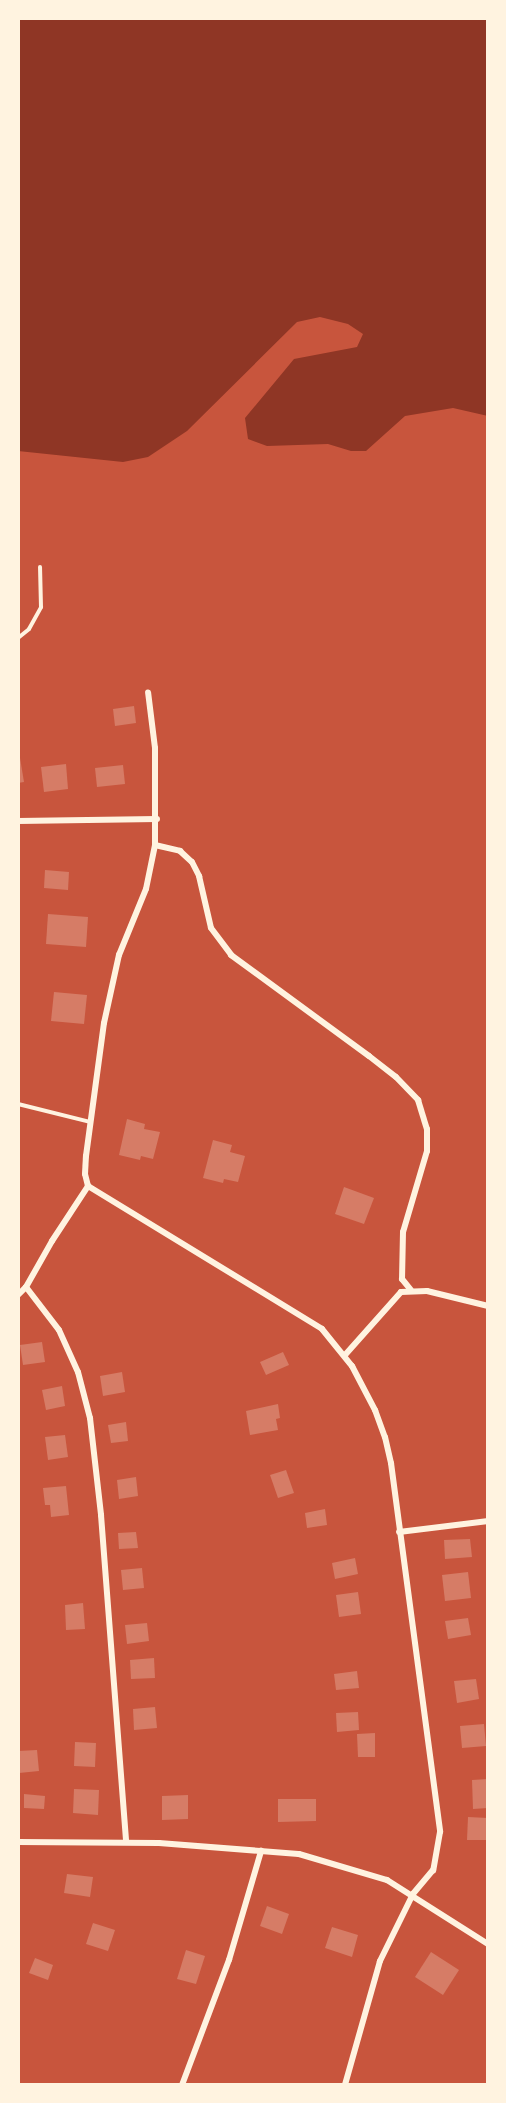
<!DOCTYPE html>
<html>
<head>
<meta charset="utf-8">
<style>
  body { margin:0 }
  #map { position:relative; width:506px; height:2103px; overflow:hidden; background:#c8553d; font-family:Raleway,sans-serif }
  div>[style] { position:absolute }
  [style*='--x'] { left:calc(var(--x)*1px); top:calc(var(--y)*1px); width:calc(var(--w)*1px); rotate:calc(var(--a)*1deg) }
  .water>* { inset:0; background:#8f3625 }
  .building>* { inset:0; background:#d67c66 }
  .service>* { height:4px; margin:-2px; padding:0 2px; transform-origin:2px; border-radius:2px; background:#fff3e0 }
  .minor>* { height:6px; margin:-3px; padding:0 3px; transform-origin:3px; border-radius:3px; background:#fff3e0 }
  span { translate:-50% -50%; white-space:nowrap; text-align:center; line-height:1.15; -webkit-text-stroke:6px #fff3e0; paint-order:stroke }
  .frame { position:absolute; inset:0; border:20px solid #fff3e0; pointer-events:none }
</style>
</head>
<body>
<div id="map">
  <div class="water">
    <div style="clip-path:polygon(18px 18px,488px 18px,488px 416px,453px 408px,405px 416px,366px 451px,351px 451px,328px 444px,267px 446px,248px 439px,245px 418px,294px 359px,357px 347px,363px 334px,348px 324px,320px 317px,297px 322px,187px 431px,148px 457px,123px 462px,18px 451px)"></div>
  </div>
  <div class="building">
    <div style="clip-path:polygon(134px 706px,136px 723px,115px 726px,113px 709px)"></div>
    <div style="clip-path:polygon(18px 746px,24px 782px,18px 783px)"></div>
    <div style="clip-path:polygon(66px 764px,68px 789px,44px 792px,41px 767px)"></div>
    <div style="clip-path:polygon(123px 765px,125px 784px,97px 787px,95px 768px)"></div>
    <div style="clip-path:polygon(45px 870px,69px 872px,68px 890px,44px 888px)"></div>
    <div style="clip-path:polygon(48px 914px,88px 917px,86px 947px,46px 944px)"></div>
    <div style="clip-path:polygon(54px 992px,87px 995px,84px 1024px,51px 1021px)"></div>
    <div style="clip-path:polygon(127px 1119px,145px 1124px,144px 1129px,160px 1132px,153px 1159px,141px 1156px,140px 1160px,119px 1155px)"></div>
    <div style="clip-path:polygon(213px 1140px,232px 1145px,230px 1152px,245px 1156px,238px 1182px,224px 1179px,223px 1183px,203px 1178px)"></div>
    <div style="clip-path:polygon(344px 1187px,374px 1198px,364px 1224px,335px 1214px)"></div>
    <div style="clip-path:polygon(42px 1342px,45px 1362px,23px 1365px,20px 1345px)"></div>
    <div style="clip-path:polygon(283px 1352px,289px 1365px,266px 1375px,260px 1362px)"></div>
    <div style="clip-path:polygon(122px 1372px,125px 1392px,103px 1396px,100px 1376px)"></div>
    <div style="clip-path:polygon(62px 1386px,65px 1406px,46px 1410px,42px 1390px)"></div>
    <div style="clip-path:polygon(278px 1404px,280px 1418px,276px 1419px,278px 1430px,250px 1435px,246px 1411px)"></div>
    <div style="clip-path:polygon(126px 1422px,128px 1441px,111px 1443px,108px 1425px)"></div>
    <div style="clip-path:polygon(65px 1435px,68px 1457px,48px 1460px,45px 1437px)"></div>
    <div style="clip-path:polygon(286px 1470px,294px 1493px,278px 1498px,270px 1475px)"></div>
    <div style="clip-path:polygon(136px 1477px,138px 1496px,119px 1499px,117px 1480px)"></div>
    <div style="clip-path:polygon(66px 1486px,69px 1515px,51px 1517px,50px 1505px,45px 1505px,43px 1488px)"></div>
    <div style="clip-path:polygon(325px 1509px,327px 1525px,307px 1528px,305px 1513px)"></div>
    <div style="clip-path:polygon(136px 1532px,138px 1548px,119px 1549px,118px 1533px)"></div>
    <div style="clip-path:polygon(470px 1539px,472px 1557px,445px 1559px,444px 1540px)"></div>
    <div style="clip-path:polygon(355px 1558px,358px 1574px,335px 1579px,332px 1563px)"></div>
    <div style="clip-path:polygon(142px 1568px,144px 1588px,123px 1590px,121px 1570px)"></div>
    <div style="clip-path:polygon(468px 1572px,471px 1598px,445px 1601px,442px 1575px)"></div>
    <div style="clip-path:polygon(358px 1592px,361px 1614px,339px 1617px,336px 1595px)"></div>
    <div style="clip-path:polygon(83px 1603px,85px 1629px,66px 1630px,65px 1605px)"></div>
    <div style="clip-path:polygon(468px 1618px,471px 1635px,448px 1639px,445px 1621px)"></div>
    <div style="clip-path:polygon(147px 1623px,149px 1641px,127px 1644px,125px 1625px)"></div>
    <div style="clip-path:polygon(154px 1658px,155px 1678px,131px 1679px,130px 1660px)"></div>
    <div style="clip-path:polygon(357px 1671px,359px 1688px,336px 1690px,334px 1674px)"></div>
    <div style="clip-path:polygon(476px 1679px,479px 1699px,457px 1703px,454px 1681px)"></div>
    <div style="clip-path:polygon(155px 1707px,157px 1728px,134px 1730px,133px 1709px)"></div>
    <div style="clip-path:polygon(358px 1712px,359px 1730px,337px 1732px,336px 1713px)"></div>
    <div style="clip-path:polygon(484px 1724px,486px 1746px,462px 1748px,460px 1726px)"></div>
    <div style="clip-path:polygon(375px 1733px,375px 1757px,358px 1757px,357px 1734px)"></div>
    <div style="clip-path:polygon(75px 1742px,96px 1743px,95px 1767px,74px 1766px)"></div>
    <div style="clip-path:polygon(37px 1750px,39px 1771px,19px 1773px,18px 1751px)"></div>
    <div style="clip-path:polygon(488px 1779px,488px 1808px,473px 1809px,472px 1780px)"></div>
    <div style="clip-path:polygon(74px 1789px,99px 1790px,98px 1815px,73px 1813px)"></div>
    <div style="clip-path:polygon(24px 1794px,45px 1796px,44px 1809px,24px 1808px)"></div>
    <div style="clip-path:polygon(188px 1795px,188px 1819px,162px 1820px,162px 1796px)"></div>
    <div style="clip-path:polygon(278px 1799px,316px 1799px,316px 1821px,278px 1822px)"></div>
    <div style="clip-path:polygon(468px 1817px,488px 1818px,488px 1840px,467px 1840px)"></div>
    <div style="clip-path:polygon(67px 1874px,93px 1877px,90px 1897px,64px 1893px)"></div>
    <div style="clip-path:polygon(267px 1906px,289px 1914px,282px 1934px,260px 1926px)"></div>
    <div style="clip-path:polygon(93px 1923px,115px 1930px,108px 1951px,86px 1944px)"></div>
    <div style="clip-path:polygon(332px 1927px,358px 1935px,352px 1957px,325px 1948px)"></div>
    <div style="clip-path:polygon(186px 1950px,205px 1956px,196px 1984px,177px 1979px)"></div>
    <div style="clip-path:polygon(431px 1952px,459px 1970px,443px 1995px,415px 1977px)"></div>
    <div style="clip-path:polygon(35px 1958px,53px 1965px,48px 1980px,29px 1973px)"></div>
  </div>
  <div class="service">
    <div style="--x:18;--y:638;--w:14;--a:-39"></div>
    <div style="--x:29;--y:629;--w:25;--a:-61"></div>
    <div style="--x:41;--y:607;--w:40;--a:-91.4"></div>
    <div style="--x:18;--y:1104;--w:74;--a:14"></div>
  </div>
  <div class="minor">
    <div style="--x:18;--y:821;--w:139;--a:-0.8"></div>
    <div style="--x:155;--y:845;--w:26;--a:13"></div>
    <div style="--x:180;--y:851;--w:16;--a:43"></div>
    <div style="--x:192;--y:862;--w:16;--a:63"></div>
    <div style="--x:199;--y:876;--w:53;--a:77"></div>
    <div style="--x:211;--y:928;--w:34;--a:53"></div>
    <div style="--x:231;--y:955;--w:171;--a:36.2"></div>
    <div style="--x:369;--y:1056;--w:34;--a:38"></div>
    <div style="--x:396;--y:1077;--w:32;--a:46"></div>
    <div style="--x:418;--y:1100;--w:30;--a:73"></div>
    <div style="--x:427;--y:1129;--w:22;--a:90"></div>
    <div style="--x:427;--y:1151;--w:84;--a:106.5"></div>
    <div style="--x:403;--y:1232;--w:47;--a:91.2"></div>
    <div style="--x:402;--y:1279;--w:14;--a:51"></div>
    <div style="--x:88;--y:1186;--w:274;--a:31.4"></div>
    <div style="--x:322;--y:1329;--w:48;--a:51"></div>
    <div style="--x:352;--y:1366;--w:50;--a:62.4"></div>
    <div style="--x:375;--y:1410;--w:29;--a:70"></div>
    <div style="--x:385;--y:1437;--w:27;--a:77"></div>
    <div style="--x:391;--y:1463;--w:372;--a:82.4"></div>
    <div style="--x:440;--y:1832;--w:39;--a:100"></div>
    <div style="--x:433;--y:1870;--w:31;--a:130"></div>
    <div style="--x:413;--y:1894;--w:75;--a:116.2"></div>
    <div style="--x:380;--y:1961;--w:129;--a:105.8"></div>
    <div style="--x:26;--y:1287;--w:54;--a:52.5"></div>
    <div style="--x:59;--y:1330;--w:46;--a:65.7"></div>
    <div style="--x:78;--y:1372;--w:48;--a:75.4"></div>
    <div style="--x:90;--y:1418;--w:98;--a:83.5"></div>
    <div style="--x:101;--y:1515;--w:328;--a:85.6"></div>
    <div style="--x:18;--y:1295;--w:11;--a:-45"></div>
    <div style="--x:26;--y:1287;--w:53;--a:-60.5"></div>
    <div style="--x:52;--y:1241;--w:66;--a:-56.8"></div>
    <div style="--x:88;--y:1186;--w:12;--a:-104"></div>
    <div style="--x:85;--y:1174;--w:18;--a:-87"></div>
    <div style="--x:86;--y:1156;--w:134;--a:-82.3"></div>
    <div style="--x:104;--y:1023;--w:70;--a:-77.6"></div>
    <div style="--x:119;--y:955;--w:71;--a:-67.8"></div>
    <div style="--x:146;--y:889;--w:45;--a:-78.4"></div>
    <div style="--x:155;--y:845;--w:97;--a:-90"></div>
    <div style="--x:155;--y:748;--w:56;--a:-97.1"></div>
    <div style="--x:345;--y:1355;--w:84;--a:-48.4"></div>
    <div style="--x:401;--y:1292;--w:26;--a:-2"></div>
    <div style="--x:427;--y:1291;--w:63;--a:13.8"></div>
    <div style="--x:399;--y:1532;--w:90;--a:-7"></div>
    <div style="--x:18;--y:1842;--w:141;--a:0.4"></div>
    <div style="--x:159;--y:1843;--w:140;--a:4.5"></div>
    <div style="--x:299;--y:1854;--w:92;--a:16.5"></div>
    <div style="--x:387;--y:1880;--w:120;--a:32.4"></div>
    <div style="--x:182;--y:2085;--w:134;--a:-69.4"></div>
    <div style="--x:229;--y:1960;--w:114;--a:-73.6"></div>
  </div>
  <div class="frame"></div>
</div>
</body>
</html>
